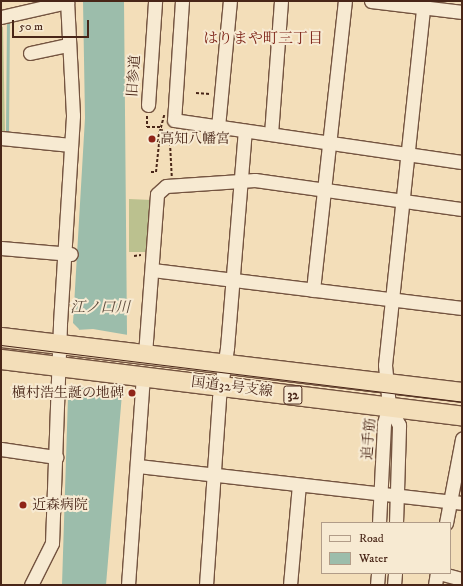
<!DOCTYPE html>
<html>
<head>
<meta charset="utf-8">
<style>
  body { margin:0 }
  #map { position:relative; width:463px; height:586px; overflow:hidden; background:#f3deb9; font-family:"IM FELL DW Pica","Noto Serif JP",serif }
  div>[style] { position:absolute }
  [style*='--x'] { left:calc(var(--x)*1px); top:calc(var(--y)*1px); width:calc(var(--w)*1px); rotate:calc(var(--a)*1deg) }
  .green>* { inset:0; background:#bbc18f }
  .water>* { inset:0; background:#9cbdab }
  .pier>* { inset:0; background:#f3deb9 }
  .stream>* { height:3px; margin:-1.5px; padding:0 1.5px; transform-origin:1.5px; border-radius:1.5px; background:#9cbdab }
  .path>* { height:2px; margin-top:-1px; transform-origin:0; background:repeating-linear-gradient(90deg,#492618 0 3px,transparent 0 5px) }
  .roads { filter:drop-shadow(1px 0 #745440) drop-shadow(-1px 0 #745440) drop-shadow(0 1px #745440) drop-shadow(0 -1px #745440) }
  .minor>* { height:13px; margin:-6.5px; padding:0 6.5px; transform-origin:6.5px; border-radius:6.5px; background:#f7ead2 }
  .highway>* { height:19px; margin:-9.5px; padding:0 9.5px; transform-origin:9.5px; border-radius:9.5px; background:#f3deb9 }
  .tram>* { height:1px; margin:-0.5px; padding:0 0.5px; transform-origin:0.5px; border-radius:0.5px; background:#492618 }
  .dots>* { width:11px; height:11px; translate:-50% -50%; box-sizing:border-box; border:2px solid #f7ead2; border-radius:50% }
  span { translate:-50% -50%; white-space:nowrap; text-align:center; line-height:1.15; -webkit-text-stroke:4px #f7ead2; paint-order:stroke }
  .shield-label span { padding:1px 3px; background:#f7ead2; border:1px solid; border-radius:3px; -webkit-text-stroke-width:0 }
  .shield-label { font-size:13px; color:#492618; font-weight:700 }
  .street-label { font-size:14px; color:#492618 }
  .poi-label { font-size:14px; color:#492618 }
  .left { translate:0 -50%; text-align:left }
  .right { translate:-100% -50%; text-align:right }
  .neighbourhood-label { font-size:15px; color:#7a1f14 }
  .water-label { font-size:15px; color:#5e4c3d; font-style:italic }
  .frame { position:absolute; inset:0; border:2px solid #492618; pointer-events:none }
  .legend { position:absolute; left:321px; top:522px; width:130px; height:52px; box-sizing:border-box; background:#f7ead2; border:1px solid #b19c88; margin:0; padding:5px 7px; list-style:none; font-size:12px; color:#492618 }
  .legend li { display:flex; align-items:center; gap:8px; height:20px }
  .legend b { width:20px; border:1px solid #b19c88 }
  .scale { position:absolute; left:12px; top:20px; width:77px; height:18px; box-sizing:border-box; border:2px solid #492618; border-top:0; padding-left:5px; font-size:12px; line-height:14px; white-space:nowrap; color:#492618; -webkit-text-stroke:3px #f7ead2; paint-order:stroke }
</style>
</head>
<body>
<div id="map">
  <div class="green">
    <div style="clip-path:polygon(1px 26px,3px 27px,5px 133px,1px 133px)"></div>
    <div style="clip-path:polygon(129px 199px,152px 200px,147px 252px,129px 252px)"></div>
  </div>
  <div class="water">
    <div style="clip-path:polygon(83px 1px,124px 1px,127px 334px,106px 585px,62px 585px,68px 396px,79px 329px,73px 323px,85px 118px)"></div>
  </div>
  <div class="pier">
    <div style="clip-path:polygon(93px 329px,128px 335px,122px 391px,69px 386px,76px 330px)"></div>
  </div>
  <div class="stream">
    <div style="--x:7;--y:133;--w:112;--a:-89.5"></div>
  </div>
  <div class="path">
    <div style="--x:196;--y:93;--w:14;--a:4"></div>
    <div style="--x:147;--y:116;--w:11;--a:90"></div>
    <div style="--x:147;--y:127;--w:13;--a:0"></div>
    <div style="--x:160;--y:130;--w:8;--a:7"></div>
    <div style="--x:157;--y:142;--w:28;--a:-75"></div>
    <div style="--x:170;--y:143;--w:5;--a:-79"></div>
    <div style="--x:151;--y:172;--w:5;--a:0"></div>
    <div style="--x:156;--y:172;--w:30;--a:-84"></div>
    <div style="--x:159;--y:142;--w:11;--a:5"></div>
    <div style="--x:170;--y:143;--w:33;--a:87"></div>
    <div style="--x:134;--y:256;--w:7;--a:-8"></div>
  </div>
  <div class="roads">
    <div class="minor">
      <div style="--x:182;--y:1;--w:119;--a:93.8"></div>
      <div style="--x:174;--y:120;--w:291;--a:8.3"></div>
      <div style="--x:371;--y:1;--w:92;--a:6.9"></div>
      <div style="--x:1;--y:17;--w:68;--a:-12.8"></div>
      <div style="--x:30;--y:53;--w:40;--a:-12"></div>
      <div style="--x:148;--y:105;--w:104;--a:-86.1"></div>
      <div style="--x:218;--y:127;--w:127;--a:-84.6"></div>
      <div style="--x:271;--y:134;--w:133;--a:-85.7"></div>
      <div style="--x:1;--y:138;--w:70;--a:5.7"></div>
      <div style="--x:1;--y:248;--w:70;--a:4.9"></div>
      <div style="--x:153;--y:270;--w:311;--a:7"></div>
      <div style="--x:313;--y:290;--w:291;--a:-83.7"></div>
      <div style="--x:145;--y:354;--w:160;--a:-85.7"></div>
      <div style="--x:157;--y:194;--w:12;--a:-42"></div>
      <div style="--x:166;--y:186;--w:89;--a:-3.9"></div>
      <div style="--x:255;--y:180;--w:209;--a:8"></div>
      <div style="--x:1;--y:449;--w:56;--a:8.3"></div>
      <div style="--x:138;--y:466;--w:326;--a:6.5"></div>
      <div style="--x:379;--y:523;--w:100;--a:-87.1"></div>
      <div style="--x:384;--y:423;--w:18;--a:-74"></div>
      <div style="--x:396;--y:523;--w:98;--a:-88.2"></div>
      <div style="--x:399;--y:425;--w:21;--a:-118"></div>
      <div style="--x:389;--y:406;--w:41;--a:-95.6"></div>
      <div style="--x:385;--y:365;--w:366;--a:-83.9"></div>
      <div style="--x:446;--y:523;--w:86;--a:-79.2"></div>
      <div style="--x:439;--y:573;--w:24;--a:15"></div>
      <div style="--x:31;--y:585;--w:47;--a:-63.4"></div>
      <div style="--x:52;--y:543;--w:220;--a:-87.9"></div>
      <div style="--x:60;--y:323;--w:208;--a:-86.4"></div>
      <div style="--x:73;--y:115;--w:114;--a:-93"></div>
      <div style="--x:128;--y:585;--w:210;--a:-85.9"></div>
      <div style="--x:206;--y:585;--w:187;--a:-86"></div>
      <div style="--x:219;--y:398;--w:51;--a:-80.9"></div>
      <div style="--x:227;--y:348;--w:218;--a:-85.3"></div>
      <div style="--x:290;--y:585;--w:100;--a:-84.9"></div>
      <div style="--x:377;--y:585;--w:12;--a:-85"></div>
      <div style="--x:394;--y:585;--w:12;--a:-85"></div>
      <div style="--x:435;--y:585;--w:12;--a:-81"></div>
    </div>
    <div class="highway">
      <div style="--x:1;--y:337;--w:464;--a:6.8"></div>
      <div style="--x:1;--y:359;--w:465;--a:7"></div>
    </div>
  </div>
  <div class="tram">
    <div style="--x:1;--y:345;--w:465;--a:7"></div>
  </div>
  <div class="dots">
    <div style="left:152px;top:139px;background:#8f2418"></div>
    <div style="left:132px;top:393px;background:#8f2418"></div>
    <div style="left:23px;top:505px;background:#8f2418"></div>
  </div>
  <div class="shield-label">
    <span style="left:293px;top:395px">32</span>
  </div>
  <div class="street-label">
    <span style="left:134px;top:76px;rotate:-86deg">旧参道</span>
    <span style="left:232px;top:387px;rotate:7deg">国道32号支線</span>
    <span style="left:369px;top:439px;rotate:-85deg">追手筋</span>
  </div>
  <div class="poi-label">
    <span class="left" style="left:160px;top:139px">高知八幡宮</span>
    <span class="right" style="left:124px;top:393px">槇村浩生誕の地碑</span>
    <span class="left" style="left:32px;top:505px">近森病院</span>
  </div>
  <div class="neighbourhood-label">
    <span style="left:263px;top:39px">はりまや町三丁目</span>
  </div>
  <div class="water-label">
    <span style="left:100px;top:308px">江ノ口川</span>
  </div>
  <div class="frame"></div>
  <ul class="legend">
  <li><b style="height:5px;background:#f7ead2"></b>Road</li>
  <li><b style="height:11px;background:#9cbdab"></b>Water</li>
  </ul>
  <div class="scale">50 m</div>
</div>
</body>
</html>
